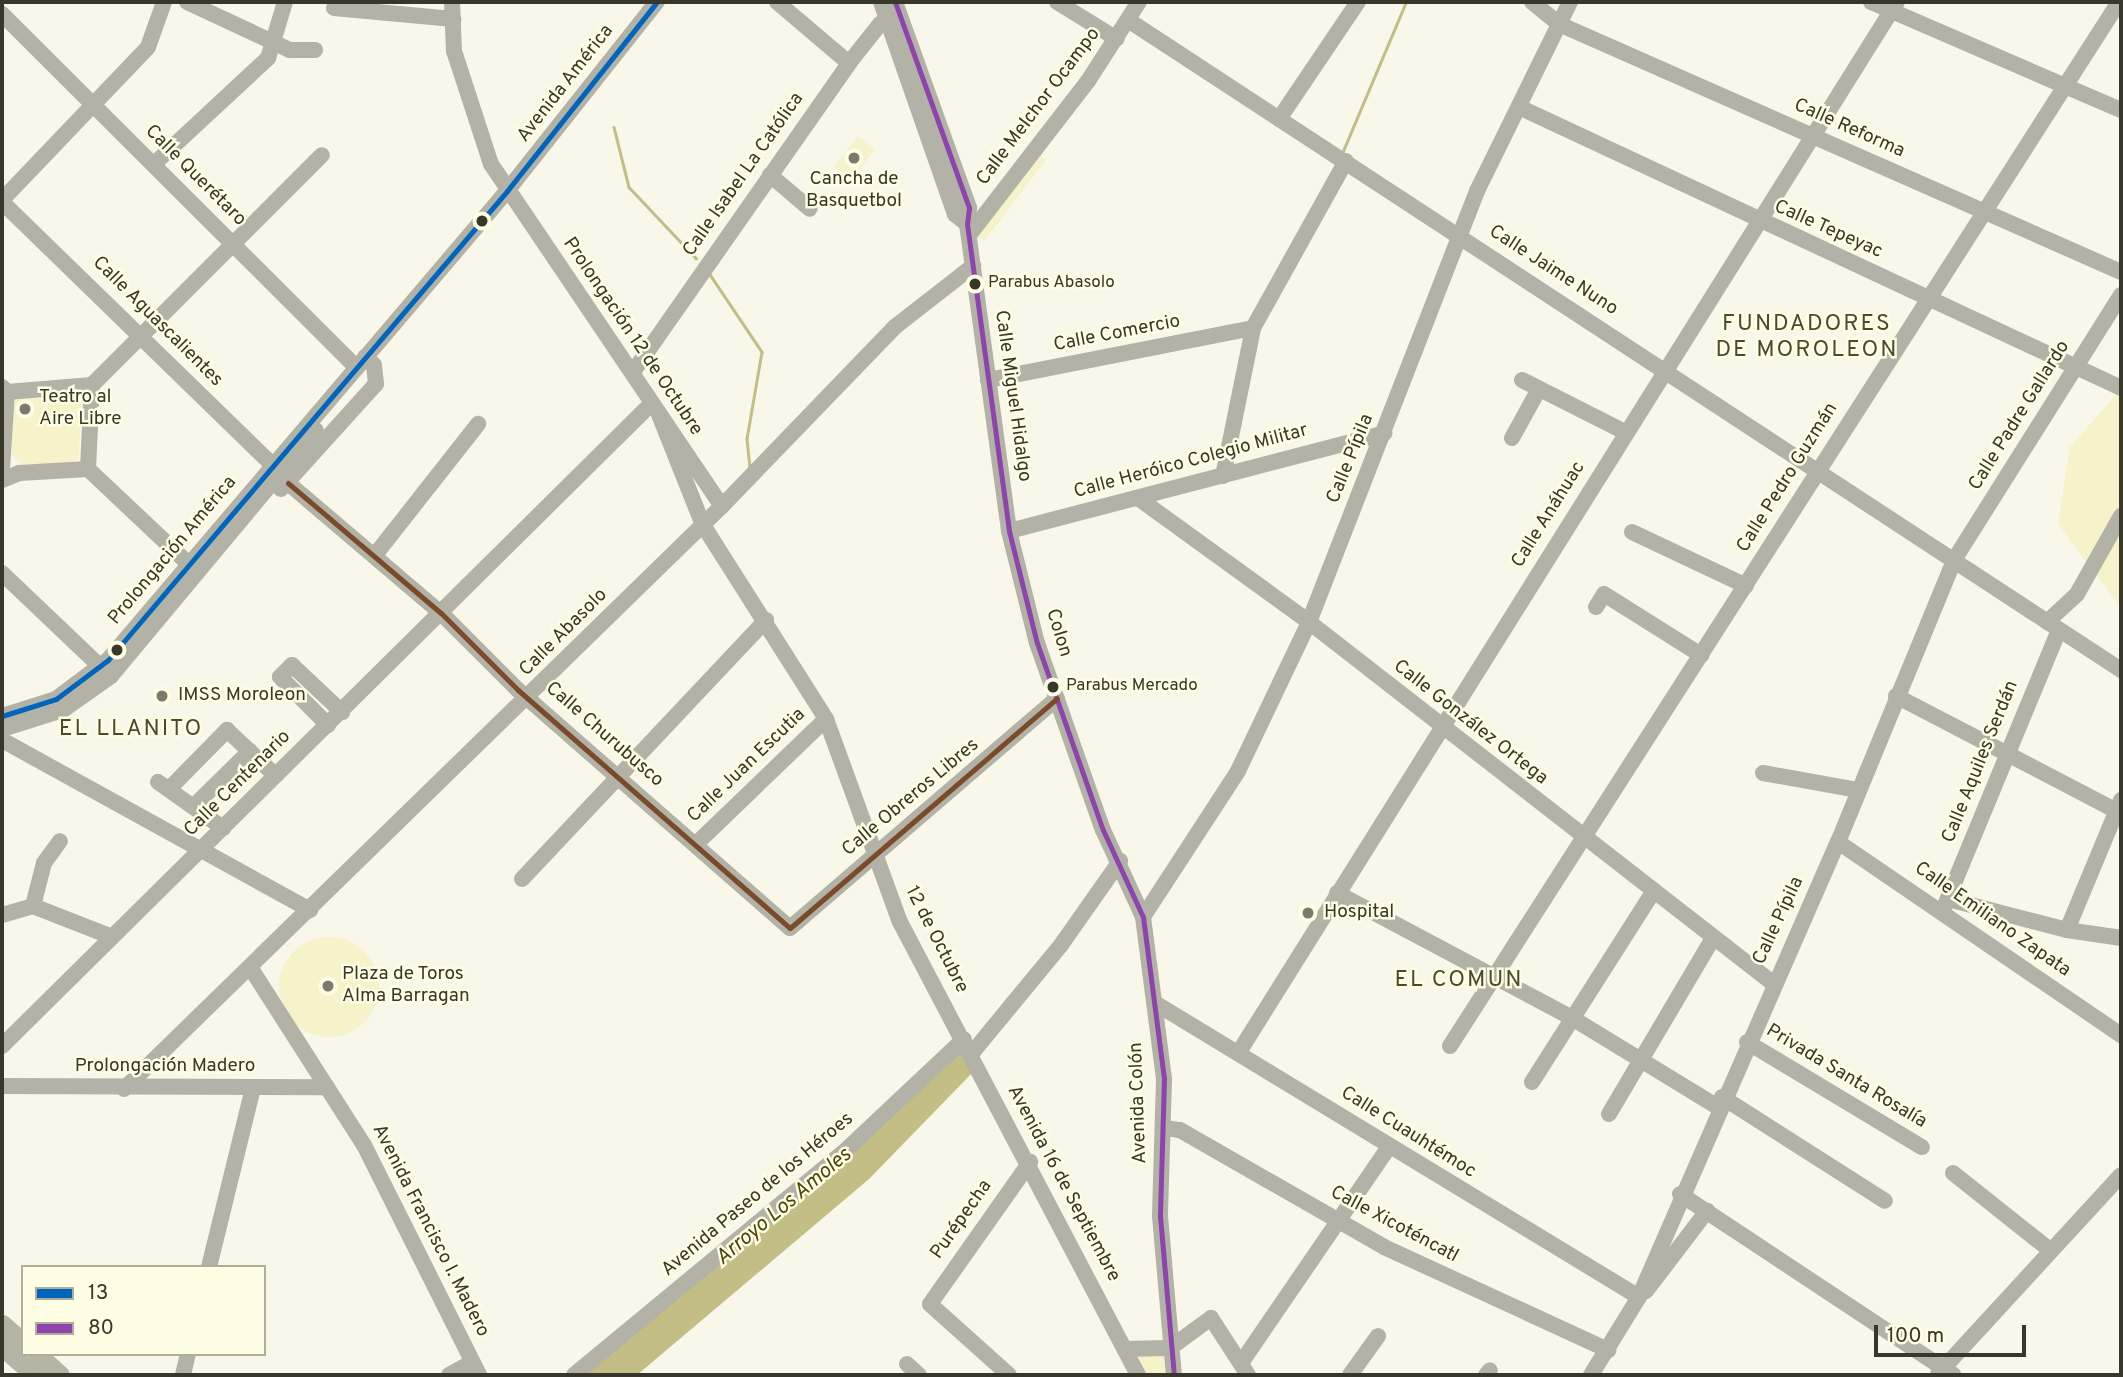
<!DOCTYPE html>
<html>
<head>
<meta charset="utf-8">
<style>
  body { margin:0 }
  #map { position:relative; width:2123px; height:1377px; overflow:hidden; background:#f9f7e9; font-family:Overpass,sans-serif }
  div>[style] { position:absolute }
  [style*='--x'] { left:calc(var(--x)*1px); top:calc(var(--y)*1px); width:calc(var(--w)*1px); rotate:calc(var(--a)*1deg) }
  .green>* { inset:0; background:#f6f2c9 }
  .round { border-radius:50% }
  .water>* { inset:0; background:#c2be86 }
  .stream>* { height:2.5px; margin:-1.25px; padding:0 1.25px; transform-origin:1.25px; border-radius:1.25px; background:#c2be86 }
  .minor>* { height:16px; margin:-8px; padding:0 8px; transform-origin:8px; border-radius:8px; background:#b3b2a7 }
  .major>* { height:19px; margin:-9.5px; padding:0 9.5px; transform-origin:9.5px; border-radius:9.5px; background:#b6b4a5 }
  .bus-1>* { height:5px; margin:-2.5px; padding:0 2.5px; transform-origin:2.5px; border-radius:2.5px; background:#0065bd }
  .bus-2>* { height:5px; margin:-2.5px; padding:0 2.5px; transform-origin:2.5px; border-radius:2.5px; background:#8e44ad }
  .bus-3>* { height:5px; margin:-2.5px; padding:0 2.5px; transform-origin:2.5px; border-radius:2.5px; background:#7a4b2a }
  .dots>* { width:19px; height:19px; translate:-50% -50%; box-sizing:border-box; border:4px solid #fffde3; border-radius:50% }
  span { translate:-50% -50%; white-space:nowrap; text-align:center; line-height:1.15; -webkit-text-stroke:5px #fffde3; paint-order:stroke }
  .bus-label { font-size:17px; color:#38372a }
  .left { translate:0 -50%; text-align:left }
  .street-label { font-size:19px; color:#38372a }
  .poi-label { font-size:19px; color:#38372a }
  .water-label { font-size:21px; color:#4b460c; font-style:italic }
  .quarter-label { font-size:23px; color:#4c492e; letter-spacing:2px }
  .frame { position:absolute; inset:0; border:4px solid #38372a; pointer-events:none }
  .legend { position:absolute; left:21px; top:1265px; width:245px; height:91px; box-sizing:border-box; background:#fffde3; border:2px solid #afae99; margin:0; padding:9px 12px; list-style:none; font-size:21px; color:#38372a }
  .legend li { display:flex; align-items:center; gap:14px; height:35px }
  .legend b { width:35px; border:2px solid #afae99 }
  .scale { position:absolute; left:1874px; top:1325px; width:152px; height:32px; box-sizing:border-box; border:4px solid #38372a; border-top:0; padding-left:9px; font-size:21px; line-height:24px; white-space:nowrap; color:#38372a; -webkit-text-stroke:5px #fffde3; paint-order:stroke }
</style>
</head>
<body>
<div id="map">
  <div class="green">
    <div style="clip-path:polygon(858px 136px,875px 149px,851px 180px,834px 167px)"></div>
    <div style="clip-path:polygon(1034px 151px,1046px 160px,985px 240px,969px 235px)"></div>
    <div style="clip-path:polygon(2121px 389px,2121px 608px,2058px 524px,2070px 447px)"></div>
    <div style="clip-path:polygon(72px 393px,81px 403px,79px 458px,69px 465px,21px 464px,12px 455px,12px 399px)"></div>
    <div class="round" style="left:279px;top:937px;width:100px;height:100px"></div>
    <div style="clip-path:polygon(1165px 1351px,1167px 1375px,1145px 1375px,1138px 1354px)"></div>
  </div>
  <div class="water">
    <div style="clip-path:polygon(963px 1042px,977px 1068px,869px 1179px,637px 1375px,578px 1375px)"></div>
  </div>
  <div class="stream">
    <div style="--x:614;--y:127;--w:62;--a:76"></div>
    <div style="--x:629;--y:187;--w:98;--a:46.7"></div>
    <div style="--x:1343;--y:151;--w:162;--a:-67.1"></div>
    <div style="--x:709;--y:273;--w:95;--a:56.1"></div>
    <div style="--x:762;--y:352;--w:88;--a:99.8"></div>
    <div style="--x:747;--y:439;--w:29;--a:84"></div>
  </div>
  <div class="minor">
    <div style="--x:187;--y:2;--w:114;--a:25"></div>
    <div style="--x:290;--y:50;--w:25;--a:0"></div>
    <div style="--x:452;--y:2;--w:49;--a:87.7"></div>
    <div style="--x:454;--y:51;--w:119;--a:71.9"></div>
    <div style="--x:491;--y:164;--w:413;--a:56"></div>
    <div style="--x:777;--y:2;--w:94;--a:40.3"></div>
    <div style="--x:881;--y:2;--w:225;--a:70.8"></div>
    <div style="--x:955;--y:214;--w:16;--a:40"></div>
    <div style="--x:895;--y:2;--w:219;--a:70.2"></div>
    <div style="--x:969;--y:208;--w:16;--a:97"></div>
    <div style="--x:967;--y:224;--w:310;--a:82.2"></div>
    <div style="--x:1009;--y:531;--w:115;--a:76"></div>
    <div style="--x:1037;--y:643;--w:198;--a:70.6"></div>
    <div style="--x:1103;--y:830;--w:96;--a:65.3"></div>
    <div style="--x:1143;--y:917;--w:163;--a:82.6"></div>
    <div style="--x:1164;--y:1079;--w:137;--a:91.7"></div>
    <div style="--x:1160;--y:1216;--w:160;--a:85"></div>
    <div style="--x:1057;--y:2;--w:70;--a:31.7"></div>
    <div style="--x:1532;--y:2;--w:35;--a:39"></div>
    <div style="--x:1559;--y:24;--w:614;--a:23.81"></div>
    <div style="--x:1871;--y:2;--w:272;--a:23.4"></div>
    <div style="--x:334;--y:8;--w:120;--a:5.3"></div>
    <div style="--x:2;--y:14;--w:501;--a:44.92"></div>
    <div style="--x:1128;--y:20;--w:1187;--a:33.21"></div>
    <div style="--x:1519;--y:107;--w:664;--a:25.02"></div>
    <div style="--x:1279;--y:119;--w:141;--a:-56"></div>
    <div style="--x:154;--y:164;--w:156;--a:-42.9"></div>
    <div style="--x:268;--y:58;--w:59;--a:-73.1"></div>
    <div style="--x:770;--y:175;--w:52;--a:40.4"></div>
    <div style="--x:2;--y:200;--w:211;--a:-46.3"></div>
    <div style="--x:148;--y:47;--w:48;--a:-70.4"></div>
    <div style="--x:2;--y:202;--w:386;--a:44.2"></div>
    <div style="--x:969;--y:235;--w:195;--a:-52.3"></div>
    <div style="--x:1088;--y:81;--w:94;--a:-57.2"></div>
    <div style="--x:633;--y:372;--w:377;--a:-55"></div>
    <div style="--x:849;--y:63;--w:50;--a:-51.5"></div>
    <div style="--x:880;--y:24;--w:22;--a:-30"></div>
    <div style="--x:988;--y:380;--w:270;--a:-11.1"></div>
    <div style="--x:1522;--y:380;--w:115;--a:26.8"></div>
    <div style="--x:92;--y:385;--w:325;--a:-45"></div>
    <div style="--x:2;--y:387;--w:7;--a:45"></div>
    <div style="--x:7;--y:392;--w:85;--a:-4.7"></div>
    <div style="--x:658;--y:412;--w:122;--a:68.3"></div>
    <div style="--x:703;--y:525;--w:230;--a:57.6"></div>
    <div style="--x:826;--y:719;--w:216;--a:70"></div>
    <div style="--x:900;--y:922;--w:512;--a:62.28"></div>
    <div style="--x:1512;--y:438;--w:56;--a:-61.1"></div>
    <div style="--x:2;--y:469;--w:77;--a:-86.3"></div>
    <div style="--x:88;--y:469;--w:147;--a:43.3"></div>
    <div style="--x:88;--y:469;--w:84;--a:-87.3"></div>
    <div style="--x:1223;--y:476;--w:151;--a:-78.5"></div>
    <div style="--x:1253;--y:328;--w:191;--a:-60.9"></div>
    <div style="--x:2;--y:480;--w:18;--a:-22"></div>
    <div style="--x:19;--y:473;--w:69;--a:-3.3"></div>
    <div style="--x:288;--y:483;--w:201;--a:40.4"></div>
    <div style="--x:441;--y:613;--w:109;--a:45"></div>
    <div style="--x:518;--y:690;--w:361;--a:41.2"></div>
    <div style="--x:790;--y:928;--w:352;--a:-40.7"></div>
    <div style="--x:281;--y:489;--w:142;--a:-47.9"></div>
    <div style="--x:376;--y:384;--w:19;--a:-96"></div>
    <div style="--x:374;--y:365;--w:12;--a:-138"></div>
    <div style="--x:1138;--y:498;--w:211;--a:35.9"></div>
    <div style="--x:1309;--y:622;--w:589;--a:37.9"></div>
    <div style="--x:1009;--y:531;--w:388;--a:-14.6"></div>
    <div style="--x:1632;--y:532;--w:126;--a:25.3"></div>
    <div style="--x:375;--y:555;--w:167;--a:-51.8"></div>
    <div style="--x:2;--y:573;--w:145;--a:43.6"></div>
    <div style="--x:1596;--y:607;--w:15;--a:-58"></div>
    <div style="--x:1604;--y:594;--w:115;--a:32.2"></div>
    <div style="--x:2047;--y:622;--w:41;--a:-43"></div>
    <div style="--x:2077;--y:594;--w:90;--a:-60.6"></div>
    <div style="--x:1896;--y:696;--w:254;--a:27.5"></div>
    <div style="--x:2;--y:716;--w:57;--a:-17.5"></div>
    <div style="--x:56;--y:699;--w:65;--a:-36.9"></div>
    <div style="--x:108;--y:660;--w:616;--a:-49.61"></div>
    <div style="--x:507;--y:191;--w:241;--a:-51.6"></div>
    <div style="--x:328;--y:725;--w:68;--a:-135"></div>
    <div style="--x:280;--y:677;--w:17;--a:-45"></div>
    <div style="--x:292;--y:665;--w:69;--a:43.2"></div>
    <div style="--x:2;--y:729;--w:64;--a:-17.3"></div>
    <div style="--x:63;--y:710;--w:59;--a:-35.3"></div>
    <div style="--x:111;--y:676;--w:320;--a:-50.2"></div>
    <div style="--x:2;--y:740;--w:352;--a:28.9"></div>
    <div style="--x:1763;--y:773;--w:97;--a:10.1"></div>
    <div style="--x:158;--y:782;--w:80;--a:35.3"></div>
    <div style="--x:169;--y:789;--w:83;--a:-45.5"></div>
    <div style="--x:227;--y:730;--w:66;--a:43.2"></div>
    <div style="--x:195;--y:805;--w:77;--a:-44.5"></div>
    <div style="--x:1838;--y:842;--w:343;--a:34.3"></div>
    <div style="--x:696;--y:844;--w:180;--a:-43.9"></div>
    <div style="--x:522;--y:879;--w:356;--a:-46.7"></div>
    <div style="--x:1337;--y:893;--w:266;--a:28"></div>
    <div style="--x:1572;--y:1018;--w:171;--a:31.4"></div>
    <div style="--x:1948;--y:899;--w:123;--a:14.6"></div>
    <div style="--x:2067;--y:930;--w:55;--a:8.4"></div>
    <div style="--x:33;--y:906;--w:44;--a:-75.7"></div>
    <div style="--x:44;--y:863;--w:27;--a:-54"></div>
    <div style="--x:1943;--y:910;--w:303;--a:-67.5"></div>
    <div style="--x:2;--y:915;--w:32;--a:-16"></div>
    <div style="--x:33;--y:906;--w:85;--a:21.4"></div>
    <div style="--x:1143;--y:917;--w:174;--a:-56.9"></div>
    <div style="--x:1238;--y:771;--w:165;--a:-64.5"></div>
    <div style="--x:1309;--y:622;--w:463;--a:-68.7"></div>
    <div style="--x:1477;--y:191;--w:211;--a:-63.8"></div>
    <div style="--x:2067;--y:930;--w:141;--a:-67.4"></div>
    <div style="--x:250;--y:967;--w:211;--a:57.4"></div>
    <div style="--x:364;--y:1145;--w:257;--a:63.4"></div>
    <div style="--x:1155;--y:1003;--w:566;--a:31.28"></div>
    <div style="--x:1747;--y:1042;--w:204;--a:31"></div>
    <div style="--x:2;--y:1046;--w:914;--a:-44.69"></div>
    <div style="--x:1450;--y:1046;--w:1240;--a:-57.35"></div>
    <div style="--x:1239;--y:1052;--w:1239;--a:-57.93"></div>
    <div style="--x:972;--y:1053;--w:140;--a:-50.5"></div>
    <div style="--x:1061;--y:945;--w:103;--a:-54.9"></div>
    <div style="--x:1532;--y:1082;--w:225;--a:-57.5"></div>
    <div style="--x:2;--y:1086;--w:325;--a:0.2"></div>
    <div style="--x:124;--y:1089;--w:835;--a:-44.27"></div>
    <div style="--x:722;--y:506;--w:250;--a:-46"></div>
    <div style="--x:896;--y:326;--w:98;--a:-37.9"></div>
    <div style="--x:1722;--y:1097;--w:193;--a:32.5"></div>
    <div style="--x:1609;--y:1114;--w:204;--a:-59.4"></div>
    <div style="--x:1165;--y:1128;--w:15;--a:8"></div>
    <div style="--x:1180;--y:1130;--w:235;--a:29.8"></div>
    <div style="--x:1384;--y:1247;--w:247;--a:24.7"></div>
    <div style="--x:1953;--y:1173;--w:125;--a:38.5"></div>
    <div style="--x:1680;--y:1194;--w:328;--a:33.5"></div>
    <div style="--x:209;--y:1267;--w:184;--a:-76.2"></div>
    <div style="--x:1646;--y:1291;--w:101;--a:-52.7"></div>
    <div style="--x:1125;--y:1349;--w:45;--a:-1.3"></div>
    <div style="--x:1170;--y:1348;--w:51;--a:-36.2"></div>
    <div style="--x:1211;--y:1318;--w:68;--a:57"></div>
    <div style="--x:1241;--y:1363;--w:262;--a:-55.6"></div>
    <div style="--x:907;--y:1364;--w:16;--a:43"></div>
    <div style="--x:1938;--y:1374;--w:270;--a:-47.4"></div>
    <div style="--x:183;--y:1375;--w:22;--a:-77"></div>
    <div style="--x:449;--y:1375;--w:26;--a:-29"></div>
    <div style="--x:574;--y:1375;--w:356;--a:-39.6"></div>
    <div style="--x:848;--y:1148;--w:159;--a:-43.2"></div>
    <div style="--x:1009;--y:1375;--w:106;--a:-138.1"></div>
    <div style="--x:930;--y:1304;--w:174;--a:-54.8"></div>
    <div style="--x:1350;--y:1375;--w:48;--a:-54.3"></div>
    <div style="--x:1486;--y:1375;--w:6;--a:-51"></div>
    <div style="--x:1591;--y:1375;--w:92;--a:-58.4"></div>
    <div style="--x:1639;--y:1297;--w:497;--a:-66.4"></div>
    <div style="--x:1838;--y:842;--w:305;--a:-67.6"></div>
    <div style="--x:1954;--y:560;--w:313;--a:-57.8"></div>
  </div>
  <div class="major">
    <div style="--x:2;--y:1324;--w:28;--a:41"></div>
    <div style="--x:2;--y:1347;--w:43;--a:40.3"></div>
    <div style="--x:37;--y:1354;--w:31;--a:42"></div>
  </div>
  <div class="bus-1">
    <div style="--x:2;--y:716;--w:57;--a:-17.5"></div>
    <div style="--x:56;--y:699;--w:65;--a:-36.9"></div>
    <div style="--x:108;--y:660;--w:616;--a:-49.61"></div>
    <div style="--x:507;--y:191;--w:241;--a:-51.6"></div>
  </div>
  <div class="bus-2">
    <div style="--x:895;--y:2;--w:219;--a:70.2"></div>
    <div style="--x:969;--y:208;--w:16;--a:97"></div>
    <div style="--x:967;--y:224;--w:310;--a:82.2"></div>
    <div style="--x:1009;--y:531;--w:115;--a:76"></div>
    <div style="--x:1037;--y:643;--w:198;--a:70.6"></div>
    <div style="--x:1103;--y:830;--w:96;--a:65.3"></div>
    <div style="--x:1143;--y:917;--w:163;--a:82.6"></div>
    <div style="--x:1164;--y:1079;--w:137;--a:91.7"></div>
    <div style="--x:1160;--y:1216;--w:160;--a:85"></div>
  </div>
  <div class="bus-3">
    <div style="--x:288;--y:483;--w:201;--a:40.4"></div>
    <div style="--x:441;--y:613;--w:109;--a:45"></div>
    <div style="--x:518;--y:690;--w:361;--a:41.2"></div>
    <div style="--x:790;--y:928;--w:352;--a:-40.7"></div>
  </div>
  <div class="dots">
    <div style="left:854px;top:158px;background:#7c7a6d"></div>
    <div style="left:482px;top:221px;background:#38372a"></div>
    <div style="left:975px;top:284px;background:#38372a"></div>
    <div style="left:25px;top:409px;background:#7c7a6d"></div>
    <div style="left:117px;top:650px;background:#38372a"></div>
    <div style="left:1053px;top:687px;background:#38372a"></div>
    <div style="left:162px;top:696px;background:#7c7a6d"></div>
    <div style="left:1308px;top:913px;background:#7c7a6d"></div>
    <div style="left:328px;top:986px;background:#7c7a6d"></div>
  </div>
  <div class="bus-label">
    <span class="left" style="left:988px;top:284px">Parabus Abasolo</span>
    <span class="left" style="left:1066px;top:687px">Parabus Mercado</span>
  </div>
  <div class="street-label">
    <span style="left:566px;top:84px;rotate:-52deg">Avenida América</span>
    <span style="left:1039px;top:107px;rotate:-53deg">Calle Melchor Ocampo</span>
    <span style="left:1849px;top:129px;rotate:24deg">Calle Reforma</span>
    <span style="left:744px;top:175px;rotate:-55deg">Calle Isabel La Católica</span>
    <span style="left:195px;top:176px;rotate:45deg">Calle Querétaro</span>
    <span style="left:1828px;top:230px;rotate:24deg">Calle Tepeyac</span>
    <span style="left:1553px;top:271px;rotate:33deg">Calle Jaime Nuno</span>
    <span style="left:157px;top:322px;rotate:45deg">Calle Aguascalientes</span>
    <span style="left:1117px;top:334px;rotate:-11deg">Calle Comercio</span>
    <span style="left:632px;top:337px;rotate:56deg">Prolongación 12 de Octubre</span>
    <span style="left:1012px;top:396px;rotate:82deg">Calle Miguel Hidalgo</span>
    <span style="left:2020px;top:416px;rotate:-58deg">Calle Padre Gallardo</span>
    <span style="left:1351px;top:459px;rotate:-68deg">Calle Pípila</span>
    <span style="left:1191px;top:462px;rotate:-15deg">Calle Heróico Colegio Militar</span>
    <span style="left:1788px;top:478px;rotate:-58deg">Calle Pedro Guzmán</span>
    <span style="left:1549px;top:515px;rotate:-58deg">Calle Anáhuac</span>
    <span style="left:173px;top:551px;rotate:-50deg">Prolongación América</span>
    <span style="left:564px;top:633px;rotate:-45deg">Calle Abasolo</span>
    <span style="left:1058px;top:633px;rotate:73deg">Colon</span>
    <span style="left:1470px;top:723px;rotate:38deg">Calle González Ortega</span>
    <span style="left:604px;top:735px;rotate:41deg">Calle Churubusco</span>
    <span style="left:1981px;top:762px;rotate:-68deg">Calle Aquiles Serdán</span>
    <span style="left:747px;top:766px;rotate:-44deg">Calle Juan Escutia</span>
    <span style="left:238px;top:784px;rotate:-45deg">Calle Centenario</span>
    <span style="left:911px;top:798px;rotate:-40deg">Calle Obreros Libres</span>
    <span style="left:1992px;top:920px;rotate:35deg">Calle Emiliano Zapata</span>
    <span style="left:1779px;top:921px;rotate:-65deg">Calle Pípila</span>
    <span style="left:936px;top:940px;rotate:63deg">12 de Octubre</span>
    <span style="left:165px;top:1067px">Prolongación Madero</span>
    <span style="left:1846px;top:1077px;rotate:31deg">Privada Santa Rosalía</span>
    <span style="left:1139px;top:1103px;rotate:-92deg">Avenida Colón</span>
    <span style="left:1408px;top:1133px;rotate:32deg">Calle Cuauhtémoc</span>
    <span style="left:1063px;top:1184px;rotate:62deg">Avenida 16 de Septiembre</span>
    <span style="left:758px;top:1195px;rotate:-40deg">Avenida Paseo de los Héroes</span>
    <span style="left:962px;top:1220px;rotate:-55deg">Purépecha</span>
    <span style="left:1394px;top:1225px;rotate:28deg">Calle Xicoténcatl</span>
    <span style="left:430px;top:1231px;rotate:63deg">Avenida Francisco I. Madero</span>
  </div>
  <div class="poi-label">
    <span style="left:854px;top:191px">Cancha de<br>Basquetbol</span>
    <span class="left" style="left:39px;top:409px">Teatro al<br>Aire Libre</span>
    <span class="left" style="left:178px;top:696px">IMSS Moroleon</span>
    <span class="left" style="left:1324px;top:913px">Hospital</span>
    <span class="left" style="left:342px;top:986px">Plaza de Toros<br>Alma Barragan</span>
  </div>
  <div class="water-label">
    <span style="left:784px;top:1207px;rotate:-40deg">Arroyo Los Amoles</span>
  </div>
  <div class="quarter-label">
    <span style="left:1807px;top:338px">FUNDADORES<br>DE MOROLEON</span>
    <span style="left:131px;top:730px">EL LLANITO</span>
    <span style="left:1459px;top:981px">EL COMUN</span>
  </div>
  <div class="frame"></div>
  <ul class="legend">
  <li><b style="height:9px;background:#0065bd"></b>13</li>
  <li><b style="height:9px;background:#8e44ad"></b>80</li>
  </ul>
  <div class="scale">100 m</div>
</div>
</body>
</html>
